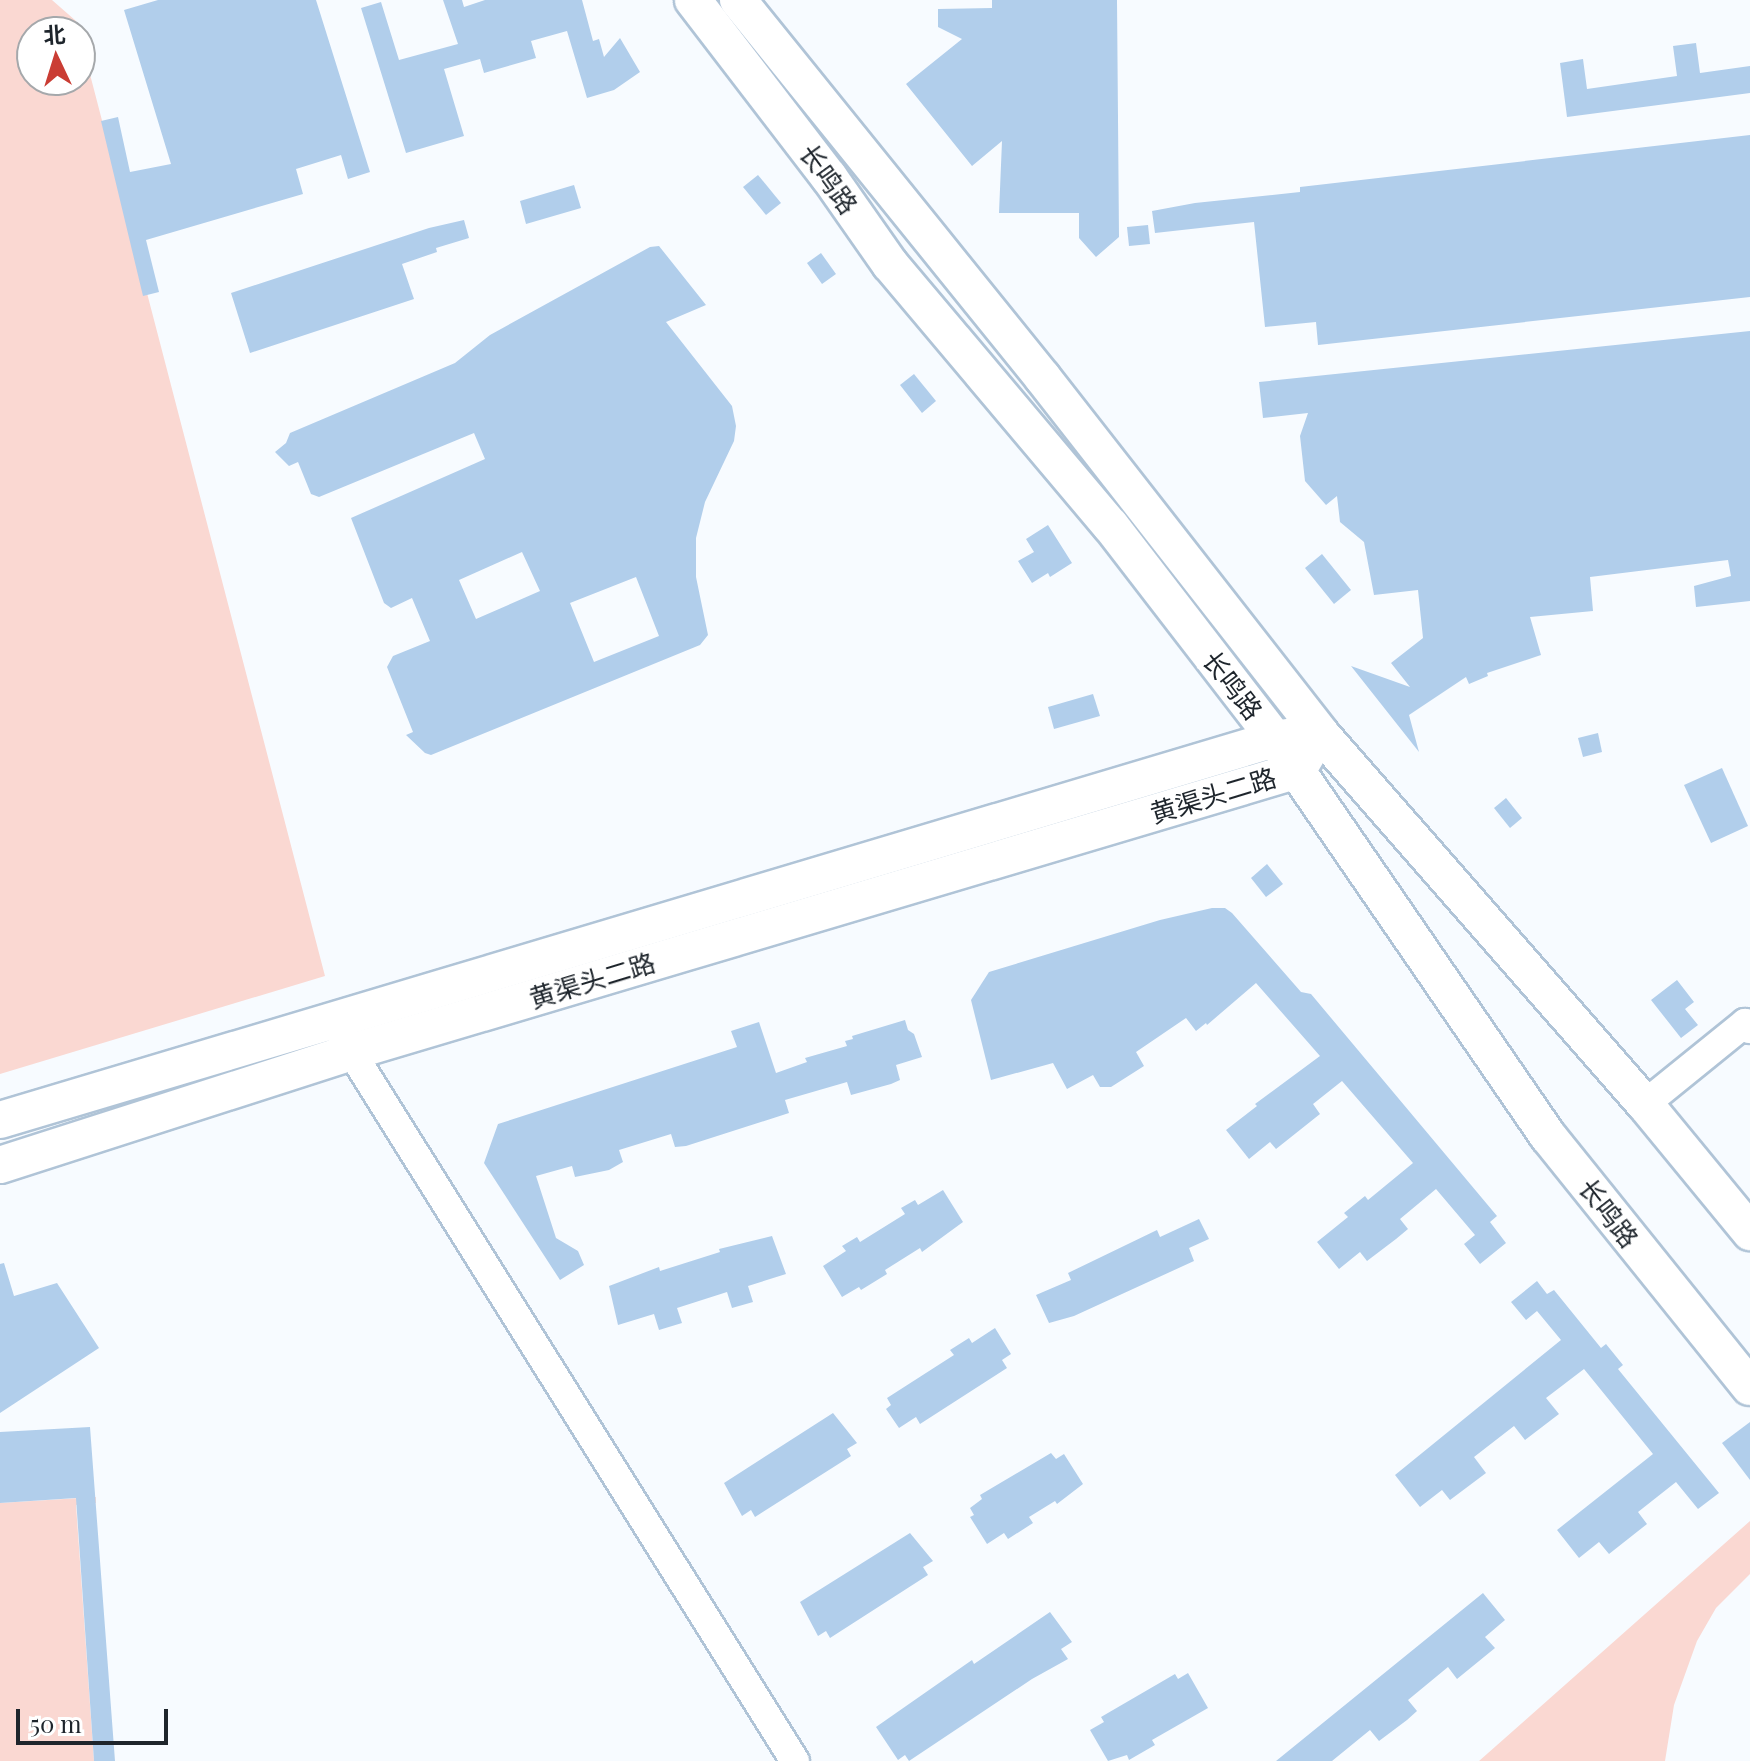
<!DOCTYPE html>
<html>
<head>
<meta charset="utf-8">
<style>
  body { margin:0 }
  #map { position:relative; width:1750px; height:1761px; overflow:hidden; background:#f7fbff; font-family:"Playfair Display","Noto Sans SC",serif }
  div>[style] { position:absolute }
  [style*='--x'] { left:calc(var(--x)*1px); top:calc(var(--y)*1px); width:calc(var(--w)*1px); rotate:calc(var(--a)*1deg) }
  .green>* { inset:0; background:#fad8d2 }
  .building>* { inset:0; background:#b1ceeb }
  .roads { filter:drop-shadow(2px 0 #b0c4d7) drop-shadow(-2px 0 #b0c4d7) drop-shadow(0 2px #b0c4d7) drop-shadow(0 -2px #b0c4d7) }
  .minor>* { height:28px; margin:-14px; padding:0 14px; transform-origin:14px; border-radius:14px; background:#fff }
  .major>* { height:36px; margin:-18px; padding:0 18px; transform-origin:18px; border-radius:18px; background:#fff }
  span { translate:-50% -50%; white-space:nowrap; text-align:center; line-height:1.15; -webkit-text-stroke:7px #fff; paint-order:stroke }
  .street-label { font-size:26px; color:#1e252c }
  .north { position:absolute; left:16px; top:16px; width:80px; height:80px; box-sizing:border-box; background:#fff; border:2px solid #a5a8ab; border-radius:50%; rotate:356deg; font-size:22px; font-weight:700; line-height:32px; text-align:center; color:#1e252c }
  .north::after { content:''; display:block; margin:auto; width:28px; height:36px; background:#ca3d34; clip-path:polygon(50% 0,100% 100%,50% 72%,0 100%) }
  .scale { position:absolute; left:16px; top:1709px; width:152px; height:36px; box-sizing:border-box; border:4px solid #1e252c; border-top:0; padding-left:10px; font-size:24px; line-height:28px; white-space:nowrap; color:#1e252c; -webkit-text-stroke:6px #fff; paint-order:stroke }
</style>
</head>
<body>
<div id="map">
  <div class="green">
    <div style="clip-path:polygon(0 0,52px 0,76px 21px,79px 32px,32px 32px,32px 80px,80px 80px,80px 36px,325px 976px,0 1074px)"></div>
    <div style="clip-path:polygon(96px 1497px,96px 1503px,76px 1505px,94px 1761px,0 1761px,0 1503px)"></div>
    <div style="clip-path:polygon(1750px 1521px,1750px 1574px,1716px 1608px,1697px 1641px,1674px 1705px,1665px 1761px,1479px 1761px)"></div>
  </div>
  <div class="building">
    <div style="clip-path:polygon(158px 0,316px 0,370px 172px,348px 179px,341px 155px,296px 169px,303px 194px,146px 240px,159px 292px,143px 296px,101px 121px,118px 117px,130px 172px,171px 164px,124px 10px)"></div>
    <div style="clip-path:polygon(443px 0,462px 0,464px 7px,485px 0,582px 0,593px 41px,599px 39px,604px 57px,620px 38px,640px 72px,614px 90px,587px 98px,567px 31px,531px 41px,536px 58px,484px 73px,480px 59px,444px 69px,464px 136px,406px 153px,361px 8px,381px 2px,399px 60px,458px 44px)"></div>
    <div style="clip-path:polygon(992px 0,1117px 0,1119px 237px,1096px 257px,1079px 238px,1079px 213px,999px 213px,1002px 141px,972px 166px,906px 84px,962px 39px,938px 27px,938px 9px,992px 8px)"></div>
    <div style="clip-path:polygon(1696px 43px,1700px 73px,1750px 66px,1750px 93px,1567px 117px,1560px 63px,1583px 59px,1587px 89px,1677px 76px,1673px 46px)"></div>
    <div style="clip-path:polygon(1750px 135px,1750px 297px,1318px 345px,1316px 322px,1265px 327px,1254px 222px,1155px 233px,1152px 211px,1195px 203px,1300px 192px,1300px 187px)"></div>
    <div style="clip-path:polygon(758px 175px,781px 203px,766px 215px,743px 187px)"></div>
    <div style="clip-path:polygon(574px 185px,581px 208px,526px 224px,520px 201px)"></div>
    <div style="clip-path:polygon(464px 220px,469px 238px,436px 248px,437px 252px,402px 264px,414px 299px,250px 353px,231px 293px,429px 228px)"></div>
    <div style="clip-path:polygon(1148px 225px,1150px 244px,1129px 246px,1127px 227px)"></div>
    <div style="clip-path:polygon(evenodd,659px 246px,706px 305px,666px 322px,732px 406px,736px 426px,734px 441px,705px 502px,696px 538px,696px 577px,708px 635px,700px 645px,431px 755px,425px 753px,406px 735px,413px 732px,387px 667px,393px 656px,430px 641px,412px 598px,391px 608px,384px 603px,351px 518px,485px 459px,474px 433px,319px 497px,311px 494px,298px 462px,289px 466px,275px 452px,286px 443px,290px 433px,455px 363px,490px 335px,650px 247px,659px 246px,522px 552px,540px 591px,476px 619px,459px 580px,522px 552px,659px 246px,636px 577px,659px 636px,594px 662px,570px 603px,636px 577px)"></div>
    <div style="clip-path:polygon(821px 253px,836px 274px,822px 284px,807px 263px)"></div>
    <div style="clip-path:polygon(1750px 331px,1750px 601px,1696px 607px,1694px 586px,1731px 576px,1728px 560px,1590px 577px,1593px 611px,1530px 617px,1541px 655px,1487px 673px,1488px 676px,1469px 684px,1466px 677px,1409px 715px,1419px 752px,1351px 666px,1410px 687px,1391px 663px,1423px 638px,1418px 590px,1374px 595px,1364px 542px,1340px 522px,1337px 496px,1326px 505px,1305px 481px,1300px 436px,1308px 413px,1263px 418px,1259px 382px)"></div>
    <div style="clip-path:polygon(914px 374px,936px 401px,922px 413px,900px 385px)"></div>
    <div style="clip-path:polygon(1048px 525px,1072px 563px,1050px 577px,1048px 573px,1032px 583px,1018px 561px,1034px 552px,1026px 539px)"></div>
    <div style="clip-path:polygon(1322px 554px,1351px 590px,1334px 604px,1305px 568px)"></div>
    <div style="clip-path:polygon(1093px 694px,1100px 716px,1054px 729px,1048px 707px)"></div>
    <div style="clip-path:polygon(1598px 733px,1602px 752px,1583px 757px,1578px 738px)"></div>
    <div style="clip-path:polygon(1722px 768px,1748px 826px,1711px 843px,1684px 785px)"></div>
    <div style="clip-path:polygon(1506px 798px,1522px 818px,1510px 828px,1494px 808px)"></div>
    <div style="clip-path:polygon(1267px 864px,1283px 884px,1266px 897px,1251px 878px)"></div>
    <div style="clip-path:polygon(1212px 908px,1225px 908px,1232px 913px,1301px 992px,1311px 994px,1497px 1216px,1490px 1222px,1506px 1243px,1480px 1264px,1464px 1244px,1475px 1235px,1436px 1189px,1400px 1219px,1408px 1229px,1396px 1239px,1367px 1261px,1360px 1252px,1339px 1269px,1317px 1242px,1348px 1217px,1344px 1213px,1365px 1196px,1368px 1200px,1413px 1163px,1342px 1081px,1313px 1104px,1320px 1114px,1276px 1149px,1270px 1142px,1249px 1159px,1226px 1130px,1257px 1106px,1255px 1104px,1320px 1056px,1256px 983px,1207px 1025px,1206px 1023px,1196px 1031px,1186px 1018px,1136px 1052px,1144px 1066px,1111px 1087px,1100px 1087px,1093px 1075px,1067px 1089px,1053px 1063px,991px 1080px,971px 1000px,989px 972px,1160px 920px)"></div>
    <div style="clip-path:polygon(1677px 980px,1694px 1002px,1685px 1009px,1698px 1025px,1681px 1038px,1651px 1000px)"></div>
    <div style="clip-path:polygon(905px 1020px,908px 1030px,914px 1034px,922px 1057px,896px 1065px,900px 1080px,891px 1084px,851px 1095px,847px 1082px,785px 1100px,789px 1113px,686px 1146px,675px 1147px,671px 1134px,619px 1150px,623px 1162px,609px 1170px,575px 1177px,572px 1166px,536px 1176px,556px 1238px,578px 1251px,584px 1265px,560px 1280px,484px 1163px,498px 1124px,737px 1047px,731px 1031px,759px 1022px,776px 1073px,807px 1062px,805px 1058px,847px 1046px,845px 1041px,853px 1039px,852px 1036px)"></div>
    <div style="clip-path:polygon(943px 1190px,963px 1222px,922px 1252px,920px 1248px,885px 1270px,887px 1274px,861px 1290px,859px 1287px,842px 1297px,823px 1266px,846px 1251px,842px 1246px,857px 1237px,860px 1242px,905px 1214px,901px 1208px,915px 1200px,918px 1205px)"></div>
    <div style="clip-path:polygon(1199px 1219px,1209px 1239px,1189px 1248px,1194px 1261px,1074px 1316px,1049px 1323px,1036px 1295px,1071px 1280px,1068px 1273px,1157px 1230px,1160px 1237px)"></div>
    <div style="clip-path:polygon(772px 1236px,786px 1274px,748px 1286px,753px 1302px,732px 1308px,727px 1292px,677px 1308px,682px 1323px,659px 1330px,654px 1314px,618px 1325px,609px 1286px,659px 1267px,660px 1271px,720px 1252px,719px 1249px)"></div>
    <div style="clip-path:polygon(4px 1263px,14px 1296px,57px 1283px,99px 1348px,0 1413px,0 1264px)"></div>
    <div style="clip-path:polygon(1537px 1281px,1547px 1294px,1554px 1290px,1601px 1348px,1606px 1344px,1623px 1365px,1618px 1369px,1719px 1493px,1698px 1509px,1676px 1482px,1638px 1512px,1647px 1524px,1609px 1554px,1599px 1542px,1579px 1558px,1557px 1530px,1653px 1454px,1584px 1369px,1546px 1398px,1559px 1414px,1525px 1440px,1514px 1426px,1474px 1457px,1486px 1473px,1450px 1500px,1442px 1490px,1420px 1507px,1395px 1475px,1561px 1340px,1537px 1311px,1526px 1320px,1511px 1302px)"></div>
    <div style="clip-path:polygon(995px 1328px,1011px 1354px,1002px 1360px,1007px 1368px,920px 1424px,916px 1417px,899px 1428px,886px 1409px,891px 1405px,887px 1398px,954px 1355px,950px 1350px,969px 1338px,972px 1343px)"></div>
    <div style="clip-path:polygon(833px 1413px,857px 1443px,847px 1449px,851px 1456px,755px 1517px,751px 1510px,742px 1516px,724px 1483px)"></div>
    <div style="clip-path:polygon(1750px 1422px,1750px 1480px,1722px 1443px)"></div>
    <div style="clip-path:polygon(90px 1427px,95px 1494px,115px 1761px,94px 1761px,76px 1498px,0 1503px,0 1432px)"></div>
    <div style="clip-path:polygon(1051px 1453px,1056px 1459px,1064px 1454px,1083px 1484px,1057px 1504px,1055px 1501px,1029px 1517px,1033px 1523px,1008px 1539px,1004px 1533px,987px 1544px,970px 1517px,974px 1515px,970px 1508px,982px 1499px,980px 1495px)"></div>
    <div style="clip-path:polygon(910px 1533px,933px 1561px,923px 1567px,928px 1575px,830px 1638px,826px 1631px,818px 1636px,800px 1602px)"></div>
    <div style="clip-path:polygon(1483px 1593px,1505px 1620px,1485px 1637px,1495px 1648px,1457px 1679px,1448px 1667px,1408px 1700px,1417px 1711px,1407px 1720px,1379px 1741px,1370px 1730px,1332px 1761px,1276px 1761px)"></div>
    <div style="clip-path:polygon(1050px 1612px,1072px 1642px,1061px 1649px,1068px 1659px,1032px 1679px,909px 1761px,905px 1755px,898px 1760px,876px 1727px,972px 1660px,974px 1664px)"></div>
    <div style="clip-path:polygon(1188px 1673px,1208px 1708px,1152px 1740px,1155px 1745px,1129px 1760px,1127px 1755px,1108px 1761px,1090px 1730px,1104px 1722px,1101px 1717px,1175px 1674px,1178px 1679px)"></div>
  </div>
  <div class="roads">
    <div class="minor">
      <div style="--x:342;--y:1037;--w:854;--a:57.97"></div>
      <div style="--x:1645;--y:1104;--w:129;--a:-39"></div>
      <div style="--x:1745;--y:1023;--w:8;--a:50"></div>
    </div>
    <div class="major">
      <div style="--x:693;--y:0;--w:223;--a:52.5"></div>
      <div style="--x:829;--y:177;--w:106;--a:55"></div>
      <div style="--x:890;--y:264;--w:343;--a:49.9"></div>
      <div style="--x:1111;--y:526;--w:269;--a:52.4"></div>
      <div style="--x:1275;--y:739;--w:482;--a:55.5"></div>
      <div style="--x:1548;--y:1136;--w:322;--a:51.2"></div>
      <div style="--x:738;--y:0;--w:486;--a:51.1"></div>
      <div style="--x:1043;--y:378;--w:450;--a:52"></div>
      <div style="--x:1320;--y:733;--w:493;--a:48.8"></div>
      <div style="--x:1645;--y:1104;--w:166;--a:50.6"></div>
      <div style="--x:0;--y:1120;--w:1331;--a:-16.64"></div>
      <div style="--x:1275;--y:739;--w:19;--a:-9"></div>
      <div style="--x:0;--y:1165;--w:369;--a:-17.8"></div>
      <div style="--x:351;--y:1052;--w:988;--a:-16.58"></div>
      <div style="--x:1298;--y:770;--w:22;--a:-60"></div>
    </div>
  </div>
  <div class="street-label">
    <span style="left:829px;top:179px;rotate:54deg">长鸣路</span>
    <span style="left:1233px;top:685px;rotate:52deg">长鸣路</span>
    <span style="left:1213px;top:795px;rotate:-17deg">黄渠头二路</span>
    <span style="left:592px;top:980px;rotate:-17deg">黄渠头二路</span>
    <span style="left:1609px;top:1213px;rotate:52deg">长鸣路</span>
  </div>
  <div class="north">北</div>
  <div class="scale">50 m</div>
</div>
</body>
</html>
